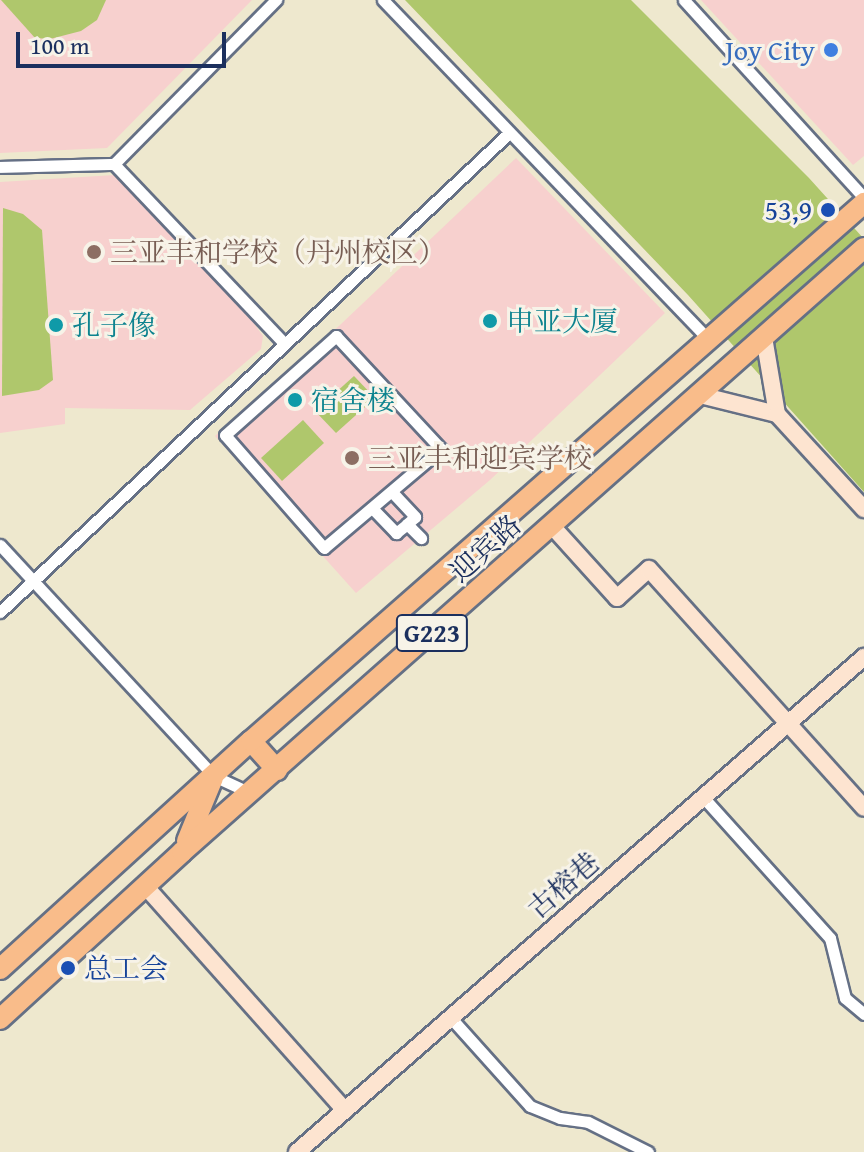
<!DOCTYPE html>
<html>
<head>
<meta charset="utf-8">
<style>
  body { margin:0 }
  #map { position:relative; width:864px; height:1152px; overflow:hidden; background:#eee8ce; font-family:"Gentium Book Plus","Noto Serif SC",serif }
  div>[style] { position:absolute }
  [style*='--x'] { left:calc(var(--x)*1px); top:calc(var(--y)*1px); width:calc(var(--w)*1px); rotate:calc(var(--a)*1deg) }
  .built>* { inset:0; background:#f7d0ce }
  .green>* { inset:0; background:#afc76c }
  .roads { filter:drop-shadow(2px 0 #657085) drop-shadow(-2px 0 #657085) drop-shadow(0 2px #657085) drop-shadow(0 -2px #657085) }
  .street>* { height:11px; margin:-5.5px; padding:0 5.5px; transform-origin:5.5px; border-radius:5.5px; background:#fff }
  .secondary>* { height:16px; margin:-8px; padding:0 8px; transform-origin:8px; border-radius:8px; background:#fde4d0 }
  .highway>* { height:20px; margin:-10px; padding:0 10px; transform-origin:10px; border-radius:10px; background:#f9bc8a }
  .dots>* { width:22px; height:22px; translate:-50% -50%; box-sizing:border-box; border:4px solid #f7f3e8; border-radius:50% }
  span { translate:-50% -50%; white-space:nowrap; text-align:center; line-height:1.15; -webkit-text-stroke:6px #f7f3e8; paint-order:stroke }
  .shield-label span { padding:2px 6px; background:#f7f3e8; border:2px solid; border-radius:6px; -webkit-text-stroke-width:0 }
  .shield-label { font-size:26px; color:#1b2f5e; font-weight:700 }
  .shop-label { font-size:28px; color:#366cbe }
  .right { translate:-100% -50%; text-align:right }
  .transit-label { font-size:28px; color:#164399 }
  .left { translate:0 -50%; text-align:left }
  .education-label { font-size:28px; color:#785e54 }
  .culture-label { font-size:28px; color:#0d838f }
  .street-label { font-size:28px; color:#1b2f5e }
  .scale { position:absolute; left:16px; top:32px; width:210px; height:36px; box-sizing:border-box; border:4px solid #1b2f5e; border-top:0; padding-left:10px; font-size:24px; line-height:28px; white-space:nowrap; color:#1b2f5e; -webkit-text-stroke:6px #f7f3e8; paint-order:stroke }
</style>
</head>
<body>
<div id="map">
  <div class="built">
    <div style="clip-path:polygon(0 0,252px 0,107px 148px,0 153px)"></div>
    <div style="clip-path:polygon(701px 0,864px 0,864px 156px,853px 165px)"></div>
    <div style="clip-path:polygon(516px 158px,665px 313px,490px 480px,356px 593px,215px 436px,340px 325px)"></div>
    <div style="clip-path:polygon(115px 175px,253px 322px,263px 336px,261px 349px,190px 410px,65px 408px,65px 424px,0 433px,0 182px)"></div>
  </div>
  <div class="green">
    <div style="clip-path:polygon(1px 0,106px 0,97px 20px,81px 31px,50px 39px,35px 38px)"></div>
    <div style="clip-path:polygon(405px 0,631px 0,809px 178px,864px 239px,864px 492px,688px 295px)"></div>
    <div style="clip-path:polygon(3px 208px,23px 214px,42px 230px,53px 380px,39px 390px,2px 396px)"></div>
    <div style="clip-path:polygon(354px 376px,375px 398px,336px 433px,315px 411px)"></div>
    <div style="clip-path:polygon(303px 420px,324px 443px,282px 481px,261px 458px)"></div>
  </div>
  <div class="roads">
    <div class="street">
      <div style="--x:383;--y:0;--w:470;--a:46.2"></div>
      <div style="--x:684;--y:0;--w:268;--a:47.7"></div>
      <div style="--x:114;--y:164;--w:248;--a:46.5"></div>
      <div style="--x:0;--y:167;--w:114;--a:-1.5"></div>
      <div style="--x:114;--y:164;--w:231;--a:-45.4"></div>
      <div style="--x:336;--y:336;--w:154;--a:47.1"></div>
      <div style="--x:441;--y:449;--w:153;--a:139.8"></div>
      <div style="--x:324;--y:548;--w:150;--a:-131.2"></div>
      <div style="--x:225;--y:435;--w:149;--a:-41.7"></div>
      <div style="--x:392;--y:492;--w:34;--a:47"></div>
      <div style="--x:415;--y:517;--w:11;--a:139"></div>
      <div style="--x:407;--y:524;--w:20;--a:45"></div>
      <div style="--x:372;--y:508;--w:35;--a:46"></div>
      <div style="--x:396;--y:533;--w:14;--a:-39"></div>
      <div style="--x:0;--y:545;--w:315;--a:47.2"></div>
      <div style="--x:214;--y:776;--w:40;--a:25"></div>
      <div style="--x:0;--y:612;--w:699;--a:-43.26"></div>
      <div style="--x:703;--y:797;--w:190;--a:48"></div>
      <div style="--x:830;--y:938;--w:62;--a:76"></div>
      <div style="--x:845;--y:998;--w:25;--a:40"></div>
      <div style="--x:451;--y:1018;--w:118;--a:48.1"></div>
      <div style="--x:530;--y:1106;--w:32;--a:22"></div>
      <div style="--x:560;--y:1118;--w:28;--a:8"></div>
      <div style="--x:588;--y:1122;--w:67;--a:26.6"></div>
    </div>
    <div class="secondary">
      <div style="--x:700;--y:395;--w:79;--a:13.9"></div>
      <div style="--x:777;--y:414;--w:78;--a:-99.6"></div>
      <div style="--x:777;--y:414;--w:129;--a:47.5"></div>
      <div style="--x:552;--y:526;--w:97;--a:47.9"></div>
      <div style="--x:617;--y:598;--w:43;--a:-42.2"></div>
      <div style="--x:649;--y:569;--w:321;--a:48"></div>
      <div style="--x:146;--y:887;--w:299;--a:48.3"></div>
      <div style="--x:297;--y:1152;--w:753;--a:-41.12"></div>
    </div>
    <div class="highway">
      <div style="--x:251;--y:741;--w:39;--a:48"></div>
      <div style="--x:187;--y:841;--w:68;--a:-67.6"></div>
      <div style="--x:0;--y:969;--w:339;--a:-42.3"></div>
      <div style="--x:251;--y:741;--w:816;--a:-41.27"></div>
      <div style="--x:0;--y:1019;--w:247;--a:-42.5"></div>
      <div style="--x:182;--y:852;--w:911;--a:-41.53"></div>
    </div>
  </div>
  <div class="dots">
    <div style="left:831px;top:50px;background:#3f7fe0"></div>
    <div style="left:828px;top:210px;background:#1a4fb4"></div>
    <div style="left:94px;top:252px;background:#8d6e63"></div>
    <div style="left:490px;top:321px;background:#0f9aa8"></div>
    <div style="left:56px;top:325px;background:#0f9aa8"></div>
    <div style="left:295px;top:400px;background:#0f9aa8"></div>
    <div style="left:352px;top:458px;background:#8d6e63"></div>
    <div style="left:68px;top:968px;background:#1a4fb4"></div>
  </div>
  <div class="shield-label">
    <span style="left:432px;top:633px">G223</span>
  </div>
  <div class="shop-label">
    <span class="right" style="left:815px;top:50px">Joy City</span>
  </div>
  <div class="transit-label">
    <span class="right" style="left:812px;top:210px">53,9</span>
    <span class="left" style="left:84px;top:968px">总工会</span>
  </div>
  <div class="education-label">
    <span class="left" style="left:110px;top:252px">三亚丰和学校（丹州校区）</span>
    <span class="left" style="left:368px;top:458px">三亚丰和迎宾学校</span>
  </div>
  <div class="culture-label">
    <span class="left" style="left:506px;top:321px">申亚大厦</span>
    <span class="left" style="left:72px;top:325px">孔子像</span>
    <span class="left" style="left:311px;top:400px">宿舍楼</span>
  </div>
  <div class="street-label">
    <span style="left:485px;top:548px;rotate:-42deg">迎宾路</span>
    <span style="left:563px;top:885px;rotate:-41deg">古榕巷</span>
  </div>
  <div class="scale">100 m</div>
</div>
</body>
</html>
